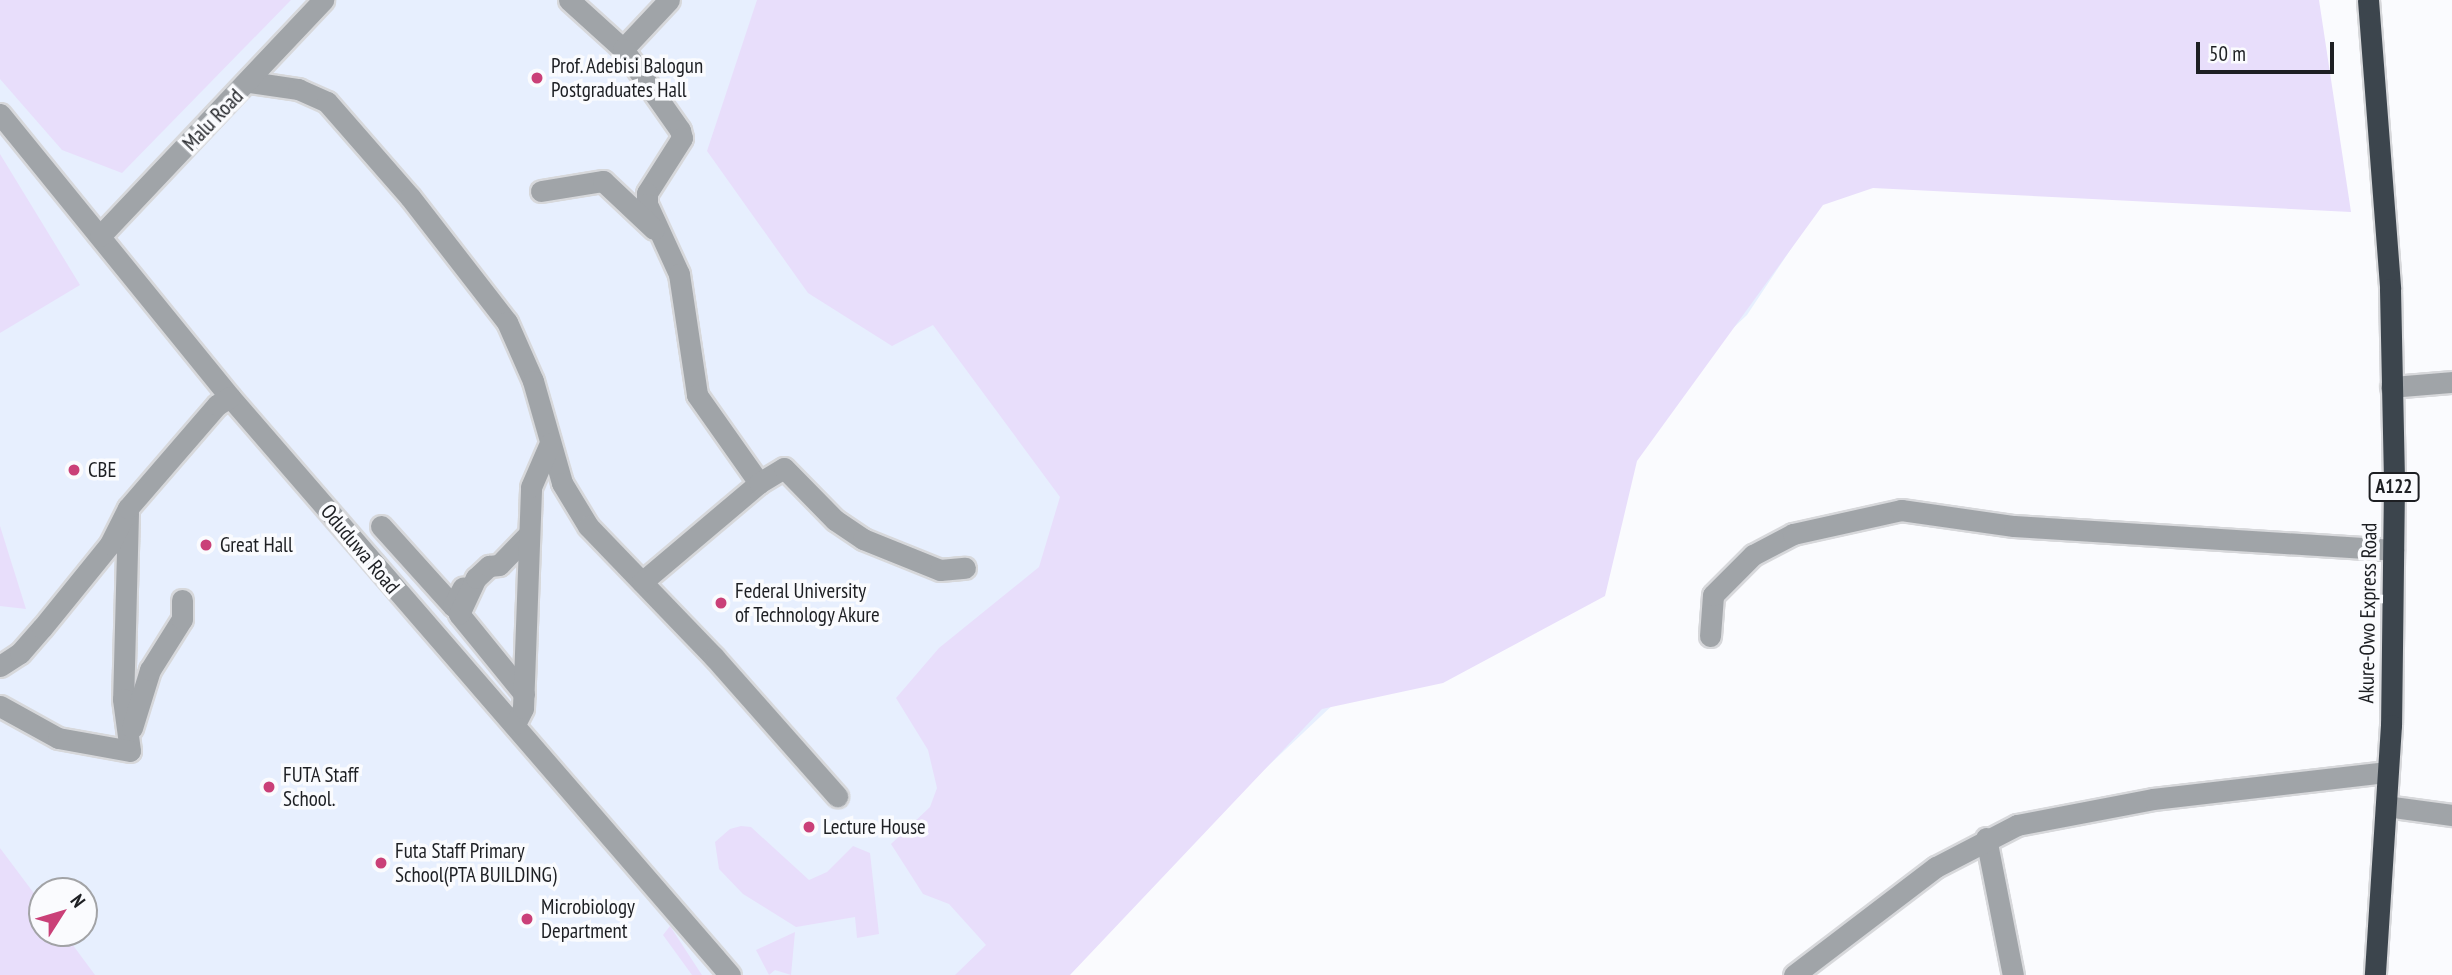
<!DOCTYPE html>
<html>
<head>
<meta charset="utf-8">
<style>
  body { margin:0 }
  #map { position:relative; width:2452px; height:975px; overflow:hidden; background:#fafbfe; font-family:"PT Sans Narrow",sans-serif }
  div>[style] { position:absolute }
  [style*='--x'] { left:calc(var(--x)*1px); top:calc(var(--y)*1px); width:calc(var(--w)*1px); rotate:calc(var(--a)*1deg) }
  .built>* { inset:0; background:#e7effe }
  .green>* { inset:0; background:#e8defb }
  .roads { filter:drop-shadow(2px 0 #d7d8db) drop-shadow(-2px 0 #d7d8db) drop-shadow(0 2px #d7d8db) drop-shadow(0 -2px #d7d8db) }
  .street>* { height:21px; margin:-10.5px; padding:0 10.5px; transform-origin:10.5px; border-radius:10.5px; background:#a0a4a8 }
  .highway>* { height:21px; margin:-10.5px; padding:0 10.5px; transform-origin:10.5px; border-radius:10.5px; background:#3c454d }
  .dots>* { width:19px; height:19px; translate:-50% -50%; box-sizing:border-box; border:4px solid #fafbfe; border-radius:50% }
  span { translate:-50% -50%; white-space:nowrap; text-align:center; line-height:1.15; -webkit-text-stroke:7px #fafbfe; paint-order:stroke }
  .shield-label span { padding:2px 5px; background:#fafbfe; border:2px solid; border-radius:5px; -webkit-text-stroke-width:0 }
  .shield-label { font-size:19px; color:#1d1f23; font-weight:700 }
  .poi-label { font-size:21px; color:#1d1f23 }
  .left { translate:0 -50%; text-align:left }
  .street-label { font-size:21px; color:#1d1f23 }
  .north { position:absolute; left:28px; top:877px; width:70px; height:70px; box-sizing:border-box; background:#fafbfe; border:2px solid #a2a3a6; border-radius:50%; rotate:53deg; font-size:19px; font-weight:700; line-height:28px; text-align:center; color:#1d1f23 }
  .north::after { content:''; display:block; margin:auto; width:24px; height:32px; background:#ca4078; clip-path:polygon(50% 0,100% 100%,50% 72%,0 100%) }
  .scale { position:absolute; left:2196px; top:42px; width:138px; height:32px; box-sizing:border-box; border:4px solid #1d1f23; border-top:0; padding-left:9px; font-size:21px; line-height:24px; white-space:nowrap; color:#1d1f23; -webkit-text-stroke:5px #fafbfe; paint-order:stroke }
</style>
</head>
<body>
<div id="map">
  <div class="built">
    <div style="clip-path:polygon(evenodd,0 0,2048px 0,1820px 205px,1747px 315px,1046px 975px,0 975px,0 0,42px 891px,84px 891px,84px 933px,42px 933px,42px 891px)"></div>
  </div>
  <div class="green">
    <div style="clip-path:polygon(0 0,291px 0,122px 173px,62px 150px,0 79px)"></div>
    <div style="clip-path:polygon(757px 0,2319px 0,2351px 212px,1873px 188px,1823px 205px,1637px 461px,1605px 596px,1443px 683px,1322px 709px,1070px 975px,955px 975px,986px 945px,949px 904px,923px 894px,891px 844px,930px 807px,937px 788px,928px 750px,896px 698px,939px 648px,1039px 567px,1060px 497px,933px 325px,892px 346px,808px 293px,707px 151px)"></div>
    <div style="clip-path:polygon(0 154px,80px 285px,0 333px)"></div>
    <div style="clip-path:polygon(0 526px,26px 609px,0 606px)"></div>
    <div style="clip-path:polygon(741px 826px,751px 827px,809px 880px,827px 872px,853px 846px,870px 853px,879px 934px,857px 938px,855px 917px,796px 927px,743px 894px,719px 869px,715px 842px,730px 829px)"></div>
    <div style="clip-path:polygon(0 848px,42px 904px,42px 933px,64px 933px,95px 975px,0 975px)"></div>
    <div style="clip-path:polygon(670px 926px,698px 969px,702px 975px,692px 975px,663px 935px)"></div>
    <div style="clip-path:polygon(795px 932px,791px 975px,775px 970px,769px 975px,756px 950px)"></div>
  </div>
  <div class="roads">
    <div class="street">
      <div style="--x:569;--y:0;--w:73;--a:42.2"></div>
      <div style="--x:623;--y:49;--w:67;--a:-46.8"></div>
      <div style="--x:623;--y:49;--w:99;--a:54.9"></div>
      <div style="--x:680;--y:130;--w:8;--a:76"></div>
      <div style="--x:682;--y:138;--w:65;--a:122.5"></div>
      <div style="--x:647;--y:193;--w:11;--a:90"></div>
      <div style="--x:647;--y:204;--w:77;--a:65.4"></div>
      <div style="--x:679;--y:274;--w:122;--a:81.5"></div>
      <div style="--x:697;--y:395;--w:108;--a:54.8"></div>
      <div style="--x:250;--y:82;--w:49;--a:8.3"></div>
      <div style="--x:298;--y:89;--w:32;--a:24"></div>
      <div style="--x:327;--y:102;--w:126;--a:48.9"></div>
      <div style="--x:410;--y:197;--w:158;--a:52.2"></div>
      <div style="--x:507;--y:322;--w:64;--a:66.2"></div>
      <div style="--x:533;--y:381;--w:106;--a:74.1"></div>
      <div style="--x:562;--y:483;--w:50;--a:58.8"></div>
      <div style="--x:588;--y:526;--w:182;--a:46.1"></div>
      <div style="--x:714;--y:657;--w:186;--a:48.5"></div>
      <div style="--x:0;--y:114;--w:365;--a:50.9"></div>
      <div style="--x:230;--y:397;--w:764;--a:49.14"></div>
      <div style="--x:541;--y:191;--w:63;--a:-9.2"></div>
      <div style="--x:603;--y:181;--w:70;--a:43.3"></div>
      <div style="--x:100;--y:236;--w:325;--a:-46.6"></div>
      <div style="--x:2391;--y:387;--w:61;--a:-4.7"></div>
      <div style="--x:128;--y:513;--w:186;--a:91.5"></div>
      <div style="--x:123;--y:699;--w:52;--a:82.3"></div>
      <div style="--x:381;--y:526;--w:108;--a:48"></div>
      <div style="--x:453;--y:606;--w:21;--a:-62"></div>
      <div style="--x:642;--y:582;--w:153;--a:-40.2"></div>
      <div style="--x:759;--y:483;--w:29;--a:-31"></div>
      <div style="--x:784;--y:468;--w:73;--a:45.6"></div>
      <div style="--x:835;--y:520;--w:34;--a:34"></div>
      <div style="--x:863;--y:539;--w:83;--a:21.9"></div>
      <div style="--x:940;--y:570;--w:25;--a:-5"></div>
      <div style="--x:1710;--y:636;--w:41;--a:-85.8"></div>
      <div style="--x:1713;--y:595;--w:57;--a:-45"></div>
      <div style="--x:1753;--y:555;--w:45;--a:-27.7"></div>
      <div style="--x:1793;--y:534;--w:111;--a:-12.5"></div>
      <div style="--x:1901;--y:510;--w:114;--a:8.1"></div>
      <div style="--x:2014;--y:526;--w:380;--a:3.6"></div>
      <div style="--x:0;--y:666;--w:24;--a:-33"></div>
      <div style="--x:20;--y:653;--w:33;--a:-49"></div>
      <div style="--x:42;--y:628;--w:108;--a:-51"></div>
      <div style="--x:110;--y:544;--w:40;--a:-63.4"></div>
      <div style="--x:128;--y:508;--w:136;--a:-49.2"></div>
      <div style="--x:217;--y:405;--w:15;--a:-32"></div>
      <div style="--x:524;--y:694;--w:103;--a:-129.1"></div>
      <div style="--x:459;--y:614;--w:40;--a:-65"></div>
      <div style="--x:476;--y:578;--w:18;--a:-43"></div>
      <div style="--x:489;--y:566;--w:10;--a:-6"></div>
      <div style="--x:499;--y:565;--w:42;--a:-46"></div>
      <div style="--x:0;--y:706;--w:66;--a:28.9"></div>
      <div style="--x:58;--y:738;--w:73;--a:10.2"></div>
      <div style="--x:515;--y:724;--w:18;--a:-63"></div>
      <div style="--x:523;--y:708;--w:221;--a:-87.9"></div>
      <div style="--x:531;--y:487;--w:48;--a:-66.6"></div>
      <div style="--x:132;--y:728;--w:61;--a:-72.8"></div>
      <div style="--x:150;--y:670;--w:60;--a:-57.9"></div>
      <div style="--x:182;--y:619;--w:19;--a:-90"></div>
      <div style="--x:2386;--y:806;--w:67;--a:7.8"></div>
      <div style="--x:1986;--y:838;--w:140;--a:78.9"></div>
      <div style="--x:1794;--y:975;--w:178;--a:-37.3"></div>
      <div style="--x:1936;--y:867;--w:91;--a:-27.4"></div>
      <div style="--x:2017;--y:825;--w:138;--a:-10.8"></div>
      <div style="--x:2153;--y:799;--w:236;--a:-6.6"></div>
    </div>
    <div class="highway">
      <div style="--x:2368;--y:0;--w:290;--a:85.6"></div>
      <div style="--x:2390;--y:289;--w:195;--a:88.8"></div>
      <div style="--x:2394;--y:484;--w:241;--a:90.7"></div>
      <div style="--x:2391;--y:725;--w:251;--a:93.7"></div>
    </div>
  </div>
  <div class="dots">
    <div style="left:537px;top:78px;background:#ca4078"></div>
    <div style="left:74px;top:470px;background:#ca4078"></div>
    <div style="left:206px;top:545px;background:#ca4078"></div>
    <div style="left:721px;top:603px;background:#ca4078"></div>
    <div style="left:269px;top:787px;background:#ca4078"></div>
    <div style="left:809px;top:827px;background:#ca4078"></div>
    <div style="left:381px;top:863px;background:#ca4078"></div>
    <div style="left:527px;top:919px;background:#ca4078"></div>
  </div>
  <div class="shield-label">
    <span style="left:2394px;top:487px">A122</span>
  </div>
  <div class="poi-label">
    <span class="left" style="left:551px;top:78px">Prof. Adebisi Balogun<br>Postgraduates Hall</span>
    <span class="left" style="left:88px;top:470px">CBE</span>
    <span class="left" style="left:220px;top:545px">Great Hall</span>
    <span class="left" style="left:735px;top:603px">Federal University<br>of Technology Akure</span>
    <span class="left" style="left:283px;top:787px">FUTA Staff<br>School.</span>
    <span class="left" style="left:823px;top:827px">Lecture House</span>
    <span class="left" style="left:395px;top:863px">Futa Staff Primary<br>School(PTA BUILDING)</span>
    <span class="left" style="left:541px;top:919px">Microbiology<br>Department</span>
  </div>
  <div class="street-label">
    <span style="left:213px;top:120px;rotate:-46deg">Malu Road</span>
    <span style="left:360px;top:549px;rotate:50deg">Oduduwa Road</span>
    <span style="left:2368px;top:613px;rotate:-89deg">Akure-Owo Express Road</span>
  </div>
  <div class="north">N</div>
  <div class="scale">50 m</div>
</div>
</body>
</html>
